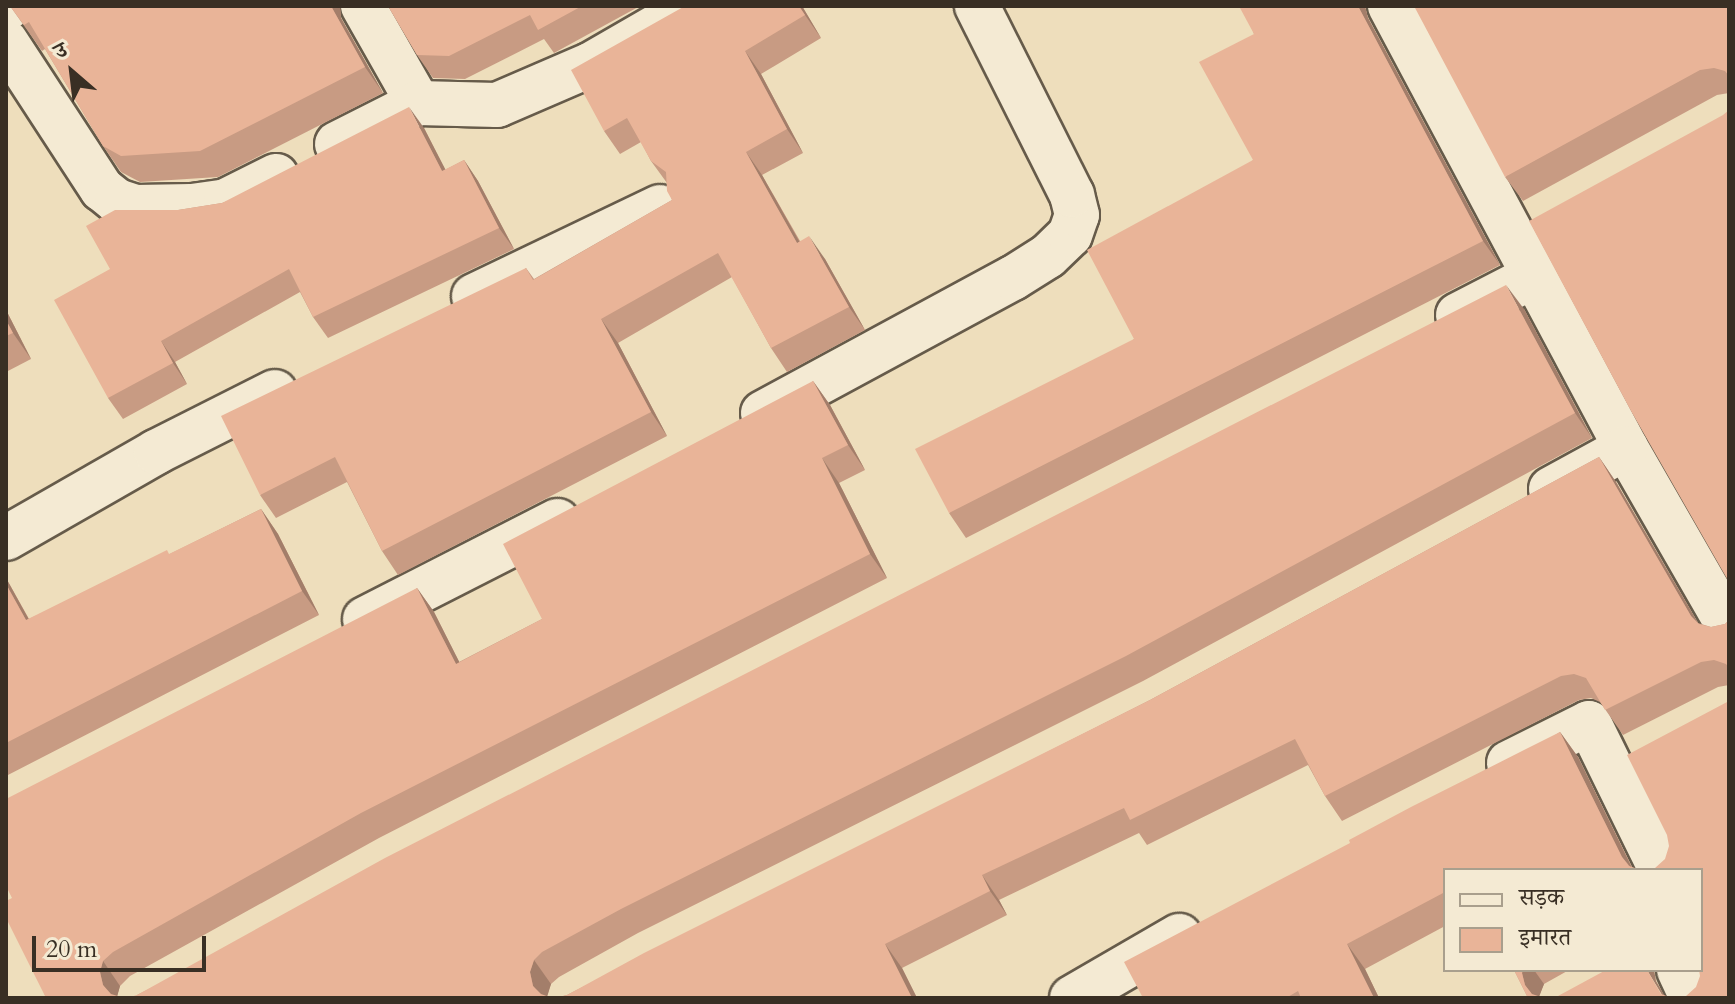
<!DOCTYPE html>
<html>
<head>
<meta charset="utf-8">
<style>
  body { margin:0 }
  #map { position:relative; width:1735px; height:1004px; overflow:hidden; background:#eedebc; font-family:Cardo,"Noto Serif Devanagari",serif }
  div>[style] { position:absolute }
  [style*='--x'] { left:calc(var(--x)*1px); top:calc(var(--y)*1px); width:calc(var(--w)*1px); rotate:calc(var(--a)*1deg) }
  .roads { filter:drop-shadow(2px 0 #665b4a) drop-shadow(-2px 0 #665b4a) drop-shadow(0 2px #665b4a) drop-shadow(0 -2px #665b4a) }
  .minor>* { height:44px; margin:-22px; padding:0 22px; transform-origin:22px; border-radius:22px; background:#f4ead3 }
  .wall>* { inset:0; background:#c89b83 }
  .shaded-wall>* { inset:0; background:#a37e6a }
  .building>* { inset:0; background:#e9b498 }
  span { translate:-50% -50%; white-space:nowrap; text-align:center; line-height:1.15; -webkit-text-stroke:6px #f4ead3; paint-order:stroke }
  .frame { position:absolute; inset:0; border:8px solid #392f24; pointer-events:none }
  .legend { position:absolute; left:1443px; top:868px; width:260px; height:104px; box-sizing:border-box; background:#f4ead3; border:2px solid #a99f8d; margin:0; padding:10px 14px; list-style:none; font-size:24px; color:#392f24 }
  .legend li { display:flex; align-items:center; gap:16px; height:40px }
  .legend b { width:40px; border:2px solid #a99f8d }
  .north { position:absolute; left:32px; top:32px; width:80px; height:80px; -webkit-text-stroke:6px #f4ead3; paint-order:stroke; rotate:332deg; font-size:22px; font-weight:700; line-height:32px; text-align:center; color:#392f24 }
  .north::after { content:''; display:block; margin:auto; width:28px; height:36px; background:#392f24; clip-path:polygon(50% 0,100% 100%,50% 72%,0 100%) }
  .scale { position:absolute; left:32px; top:936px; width:174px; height:36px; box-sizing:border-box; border:4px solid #392f24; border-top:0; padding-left:10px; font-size:24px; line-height:28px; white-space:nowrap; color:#392f24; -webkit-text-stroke:6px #f4ead3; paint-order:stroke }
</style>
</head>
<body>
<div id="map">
  <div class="roads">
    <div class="minor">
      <div style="--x:363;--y:6;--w:112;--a:60.4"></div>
      <div style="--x:1390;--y:6;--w:501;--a:61.9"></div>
      <div style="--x:1626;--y:448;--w:207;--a:60.1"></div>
      <div style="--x:6;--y:9;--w:5;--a:-37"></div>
      <div style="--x:6;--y:42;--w:176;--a:56.9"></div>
      <div style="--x:102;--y:189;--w:19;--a:39"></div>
      <div style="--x:117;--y:201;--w:20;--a:18"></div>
      <div style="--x:136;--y:207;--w:56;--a:-1"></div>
      <div style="--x:192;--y:206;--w:34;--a:-8"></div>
      <div style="--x:226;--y:201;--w:56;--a:-26.6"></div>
      <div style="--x:337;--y:144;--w:91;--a:-26.8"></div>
      <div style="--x:418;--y:103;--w:79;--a:1.5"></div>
      <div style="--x:497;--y:105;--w:101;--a:-23.3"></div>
      <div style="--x:590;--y:65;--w:118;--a:-30"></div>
      <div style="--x:474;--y:296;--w:206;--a:-25.6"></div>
      <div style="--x:1458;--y:315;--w:85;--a:-27.2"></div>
      <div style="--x:763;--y:413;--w:284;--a:-28.4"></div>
      <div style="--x:1013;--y:278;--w:41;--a:-32.2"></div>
      <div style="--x:1048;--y:256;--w:30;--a:-44"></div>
      <div style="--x:1070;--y:235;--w:21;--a:-71"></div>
      <div style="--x:1077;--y:215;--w:21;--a:-104"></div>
      <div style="--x:1072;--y:195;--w:212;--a:-116.7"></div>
      <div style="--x:1551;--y:489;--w:85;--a:-28.7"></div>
      <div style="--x:6;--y:538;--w:173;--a:-29.8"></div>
      <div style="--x:156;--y:452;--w:133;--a:-26.8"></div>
      <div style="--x:365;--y:619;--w:216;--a:-27"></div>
      <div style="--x:1509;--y:763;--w:89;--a:-26.6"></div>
      <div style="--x:1589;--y:723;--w:164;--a:63.9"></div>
      <div style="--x:1679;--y:970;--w:31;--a:65"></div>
      <div style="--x:1072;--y:998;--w:124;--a:-30.1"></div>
    </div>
  </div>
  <div class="wall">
    <div style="clip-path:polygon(10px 6px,340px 6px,341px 18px,383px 93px,218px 177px,140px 182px,121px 172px,103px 146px,45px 49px,42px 51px)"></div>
    <div style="clip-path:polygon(388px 6px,640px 6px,554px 53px,544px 39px,465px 79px,433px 78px,417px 55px)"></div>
    <div style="clip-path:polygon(685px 6px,802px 6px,821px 38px,761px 74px,803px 153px,762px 175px,800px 241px,825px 259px,865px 330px,787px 372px,771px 348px,732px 277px,618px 343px,667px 436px,398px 575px,382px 551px,347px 482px,276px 518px,260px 495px,526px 268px,534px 279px,672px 200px,667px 183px,651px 161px,641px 142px,620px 154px,604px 131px)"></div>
    <div style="clip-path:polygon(1244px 6px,1365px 6px,1368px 18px,1500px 265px,966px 538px,949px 513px,1134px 339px,1253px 160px,1254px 34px)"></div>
    <div style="clip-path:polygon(1729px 6px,1729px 93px,1717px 95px,1523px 201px,1505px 177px)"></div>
    <div style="clip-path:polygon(424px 128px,445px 170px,464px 160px,478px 181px,514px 249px,328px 338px,313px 317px,300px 292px,175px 362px,187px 384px,123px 419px,108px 398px,110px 269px,178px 210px,222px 203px)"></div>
    <div style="clip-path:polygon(1524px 309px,1592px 438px,1143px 681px,638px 933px,559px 977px,551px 984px,547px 996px,137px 995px)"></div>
    <div style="clip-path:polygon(6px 310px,31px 359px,6px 372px)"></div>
    <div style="clip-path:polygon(813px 381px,830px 405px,865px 470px,839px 483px,887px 578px,379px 838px,130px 976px,120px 986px,117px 996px,46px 998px,12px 898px,417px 588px,434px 612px,459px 662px,542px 619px)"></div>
    <div style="clip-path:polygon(1599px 457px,1616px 482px,1698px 623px,1711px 627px,1725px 624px,1729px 620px,1729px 685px,1718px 687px,1623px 735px,1600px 702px,1591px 698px,1579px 700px,1342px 821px,1325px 796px,1308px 765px,1147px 845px,1139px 833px,999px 900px,1007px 915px,902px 968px,917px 998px,555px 998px,567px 995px,1150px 700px)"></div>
    <div style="clip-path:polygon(261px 509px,278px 534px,319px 615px,6px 776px,6px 578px,29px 619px,170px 554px)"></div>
    <div style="clip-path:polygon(1560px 732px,1578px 757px,1632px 867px,1445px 870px,1445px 926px,1365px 969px,1379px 998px,1143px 998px)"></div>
    <div style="clip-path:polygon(1514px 970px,1569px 970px,1544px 984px,1539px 996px,1527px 996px)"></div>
  </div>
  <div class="shaded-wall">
    <div style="clip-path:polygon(331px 6px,340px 6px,341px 18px,383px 93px,365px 67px)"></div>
    <div style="clip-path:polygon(799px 6px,802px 6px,821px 38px,805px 15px)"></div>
    <div style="clip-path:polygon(1358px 6px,1365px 6px,1368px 18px,1500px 265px,1483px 241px)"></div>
    <div style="clip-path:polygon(745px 51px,761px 74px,803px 153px,787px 129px)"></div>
    <div style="clip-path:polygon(409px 107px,424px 128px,457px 192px,442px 171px)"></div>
    <div style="clip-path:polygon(746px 152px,762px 175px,813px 266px,797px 243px)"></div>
    <div style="clip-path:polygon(464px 160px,478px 181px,514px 249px,499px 228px)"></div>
    <div style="clip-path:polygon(809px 236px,825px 259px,865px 330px,849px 307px)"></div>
    <div style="clip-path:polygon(1506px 285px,1524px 309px,1592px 438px,1575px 413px)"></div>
    <div style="clip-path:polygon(6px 310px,31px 359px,13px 333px,6px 320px)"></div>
    <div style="clip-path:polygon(601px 319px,618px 343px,667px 436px,651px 412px)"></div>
    <div style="clip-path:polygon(161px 341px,175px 362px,187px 384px,173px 363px)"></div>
    <div style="clip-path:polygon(813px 381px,830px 405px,865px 470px,848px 445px)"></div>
    <div style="clip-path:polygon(1599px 457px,1616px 482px,1708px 640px,1691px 616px)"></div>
    <div style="clip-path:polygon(822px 458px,839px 483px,887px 578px,870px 554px)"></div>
    <div style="clip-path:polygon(261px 509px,278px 534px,319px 615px,302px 591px)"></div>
    <div style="clip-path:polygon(6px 578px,43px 645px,26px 620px,6px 584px)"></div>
    <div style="clip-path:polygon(417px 588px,434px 612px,473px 689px,456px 664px)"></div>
    <div style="clip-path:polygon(1560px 732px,1578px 757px,1633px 870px,1622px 857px)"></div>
    <div style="clip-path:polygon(982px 875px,999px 900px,1007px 915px,990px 891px)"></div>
    <div style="clip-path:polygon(885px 944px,902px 968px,917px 998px,912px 998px)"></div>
    <div style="clip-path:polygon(1347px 944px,1365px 969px,1379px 998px,1374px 998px)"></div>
    <div style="clip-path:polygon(534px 960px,551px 984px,547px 997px,542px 998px,533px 986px,530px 972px)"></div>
    <div style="clip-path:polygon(103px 961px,120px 986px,117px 997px,112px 998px,103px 985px,100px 972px)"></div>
    <div style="clip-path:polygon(1523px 970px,1534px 970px,1544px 984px,1539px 997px,1534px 998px,1525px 985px,1522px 973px)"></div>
    <div style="clip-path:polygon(1647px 970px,1654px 970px,1656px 981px,1666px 998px,1664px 998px)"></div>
  </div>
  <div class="building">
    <div style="clip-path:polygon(10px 6px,331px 6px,365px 67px,200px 151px,121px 156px,103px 146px,29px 22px,24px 25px)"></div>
    <div style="clip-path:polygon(388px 6px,582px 6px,538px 30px,530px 15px,449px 56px,417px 55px)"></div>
    <div style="clip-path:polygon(685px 6px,799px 6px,805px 15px,745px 51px,787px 129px,746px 152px,797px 243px,809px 236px,849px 307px,771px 348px,718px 253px,601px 319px,651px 412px,382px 551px,335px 457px,260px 495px,221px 416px,526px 268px,533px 280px,672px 200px,667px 191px,666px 172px,651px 161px,627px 118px,604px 131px,571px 70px)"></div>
    <div style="clip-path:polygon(1244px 6px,1358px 6px,1483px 241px,949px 513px,915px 449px,1134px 339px,1087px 250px,1253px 160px,1199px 62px,1254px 34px,1240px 8px)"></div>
    <div style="clip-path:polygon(1414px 6px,1729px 6px,1729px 76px,1725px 71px,1714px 68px,1700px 70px,1505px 177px)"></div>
    <div style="clip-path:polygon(409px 107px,442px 171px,464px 160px,499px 228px,313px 317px,289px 269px,161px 341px,173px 363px,108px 398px,54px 300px,110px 269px,86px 226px,115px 210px,178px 210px,222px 203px)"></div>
    <div style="clip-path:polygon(1729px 110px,1729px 582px,1631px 411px,1529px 221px,1723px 115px)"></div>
    <div style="clip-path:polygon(1506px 285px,1575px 413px,1126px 656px,621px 909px,542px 952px,534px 960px,530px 972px,533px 986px,541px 994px,552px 998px,127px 998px,137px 995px,385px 858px)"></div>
    <div style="clip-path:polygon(6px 320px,13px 333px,6px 336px)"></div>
    <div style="clip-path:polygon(813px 381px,848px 445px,822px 458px,870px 554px,361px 813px,113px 952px,103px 961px,100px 972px,103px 985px,111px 994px,124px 998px,46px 998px,6px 918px,6px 901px,12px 898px,6px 886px,6px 799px,417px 588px,456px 664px,542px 619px,503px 544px)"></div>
    <div style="clip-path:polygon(1599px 457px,1691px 616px,1699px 624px,1711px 627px,1725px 624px,1729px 620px,1729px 668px,1726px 664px,1714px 660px,1701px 662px,1605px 710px,1586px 678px,1574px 674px,1561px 676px,1325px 796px,1295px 739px,1130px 820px,1124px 808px,982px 875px,990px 891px,885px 944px,912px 998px,555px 998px,567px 995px,644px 953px,1150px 700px)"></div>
    <div style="clip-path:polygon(261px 509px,302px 591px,6px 743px,6px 584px,26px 620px,167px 550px,169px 554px)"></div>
    <div style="clip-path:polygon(1729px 701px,1729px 998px,1675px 998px,1686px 996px,1696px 987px,1700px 976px,1699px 970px,1701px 970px,1701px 870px,1643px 870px,1655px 868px,1665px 859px,1669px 846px,1667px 835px,1627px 755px)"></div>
    <div style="clip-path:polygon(1560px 732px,1622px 857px,1629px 866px,1641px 870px,1445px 870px,1445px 892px,1347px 944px,1374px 998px,1301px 998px,1298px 991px,1286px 998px,1143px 998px,1124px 962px,1350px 843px,1349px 840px,1411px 807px)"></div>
    <div style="clip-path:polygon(1514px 970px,1523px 970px,1522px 973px,1525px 985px,1532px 994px,1544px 998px,1523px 998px,1527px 996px)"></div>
    <div style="clip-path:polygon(1606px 970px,1647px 970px,1661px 994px,1672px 998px,1546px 998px,1558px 996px)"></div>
  </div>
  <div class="frame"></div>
  <ul class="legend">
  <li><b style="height:10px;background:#f4ead3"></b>सड़क</li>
  <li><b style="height:22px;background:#e9b498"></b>इमारत</li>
  </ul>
  <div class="north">उ</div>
  <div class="scale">20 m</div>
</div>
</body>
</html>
